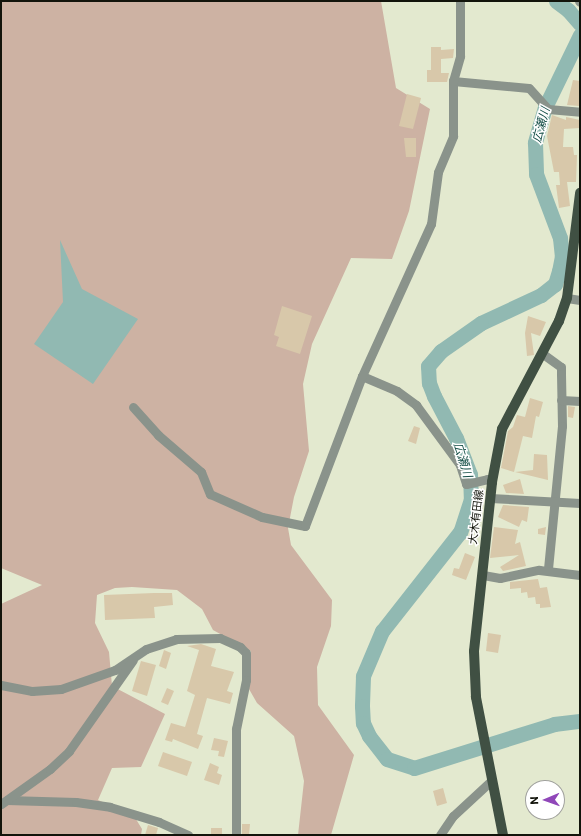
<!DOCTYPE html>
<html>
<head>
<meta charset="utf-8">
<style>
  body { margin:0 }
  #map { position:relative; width:581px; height:836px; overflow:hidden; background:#e3e9cf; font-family:Commissioner,"Noto Sans JP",sans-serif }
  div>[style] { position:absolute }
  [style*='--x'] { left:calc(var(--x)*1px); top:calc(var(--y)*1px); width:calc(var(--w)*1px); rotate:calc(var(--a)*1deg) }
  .green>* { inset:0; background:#cdb2a3 }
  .water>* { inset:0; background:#91b9b2 }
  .river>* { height:15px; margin:-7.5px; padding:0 7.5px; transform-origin:7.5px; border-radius:7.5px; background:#91b9b2 }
  .building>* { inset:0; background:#d8c8aa }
  .minor>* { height:9px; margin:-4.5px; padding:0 4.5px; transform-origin:4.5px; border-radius:4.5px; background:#8a938b }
  .major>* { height:10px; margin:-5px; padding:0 5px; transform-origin:5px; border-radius:5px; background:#405043 }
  span { translate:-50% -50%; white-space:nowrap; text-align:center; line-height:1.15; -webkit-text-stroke:3px #fff; paint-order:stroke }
  .street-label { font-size:11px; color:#12140b }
  .water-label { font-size:12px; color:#154e47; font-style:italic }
  .frame { position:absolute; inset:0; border:2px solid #12140b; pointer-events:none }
  .north { position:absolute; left:525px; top:780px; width:40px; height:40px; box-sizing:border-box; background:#fff; border:1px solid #a0a19d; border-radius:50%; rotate:268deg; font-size:11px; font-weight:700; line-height:16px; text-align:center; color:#12140b }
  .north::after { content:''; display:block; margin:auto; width:14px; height:18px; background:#9047b9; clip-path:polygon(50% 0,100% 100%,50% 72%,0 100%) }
</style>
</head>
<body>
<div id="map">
  <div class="green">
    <div style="clip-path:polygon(1px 1px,381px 1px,396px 88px,430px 109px,409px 211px,392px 259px,351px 258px,312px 344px,303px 384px,309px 451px,294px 497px,288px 528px,291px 545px,332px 600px,331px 626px,317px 667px,318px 705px,354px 755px,331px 835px,298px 835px,304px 781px,294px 736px,257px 703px,249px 689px,251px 651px,213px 630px,202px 609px,177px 590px,132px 587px,115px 588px,97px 595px,95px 623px,109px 652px,112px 686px,165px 714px,141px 767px,112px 768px,98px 800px,134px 816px,142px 829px,141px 835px,1px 835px,1px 604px,42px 585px,1px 568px)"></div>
  </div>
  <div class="water">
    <div style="clip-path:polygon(60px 240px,82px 289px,138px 319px,93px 384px,34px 344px,63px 302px)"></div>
  </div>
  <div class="river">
    <div style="--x:556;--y:1;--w:15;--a:37"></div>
    <div style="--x:568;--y:10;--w:18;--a:49"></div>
    <div style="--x:580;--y:35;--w:80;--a:115.9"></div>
    <div style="--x:545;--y:107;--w:37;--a:106"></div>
    <div style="--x:535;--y:143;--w:31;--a:88"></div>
    <div style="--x:536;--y:174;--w:68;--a:69.4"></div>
    <div style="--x:560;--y:238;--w:18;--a:84"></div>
    <div style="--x:562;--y:256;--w:15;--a:101"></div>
    <div style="--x:559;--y:271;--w:14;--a:107"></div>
    <div style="--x:555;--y:284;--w:18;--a:142"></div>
    <div style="--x:541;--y:295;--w:66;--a:155"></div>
    <div style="--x:481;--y:323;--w:49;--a:145"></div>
    <div style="--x:441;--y:351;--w:20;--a:131"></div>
    <div style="--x:428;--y:366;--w:17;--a:87"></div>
    <div style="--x:429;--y:383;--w:14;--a:69"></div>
    <div style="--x:434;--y:396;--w:47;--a:62.4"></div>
    <div style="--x:456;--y:438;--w:39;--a:69"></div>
    <div style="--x:470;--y:474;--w:25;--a:88"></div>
    <div style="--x:471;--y:499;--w:35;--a:108"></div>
    <div style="--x:460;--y:532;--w:126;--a:128.2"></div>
    <div style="--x:382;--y:631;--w:49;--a:112.9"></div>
    <div style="--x:363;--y:676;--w:30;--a:92"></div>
    <div style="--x:362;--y:706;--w:17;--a:87"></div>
    <div style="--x:363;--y:723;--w:14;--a:65"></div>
    <div style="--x:369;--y:736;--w:29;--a:52"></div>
    <div style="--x:387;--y:759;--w:28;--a:18"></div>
    <div style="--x:414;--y:768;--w:147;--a:-17.4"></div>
    <div style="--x:554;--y:724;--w:26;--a:-7"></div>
  </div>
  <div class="building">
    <div style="clip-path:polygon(431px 47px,441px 47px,441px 50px,454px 49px,453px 58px,441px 59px,441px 73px,449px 73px,447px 82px,427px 82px,427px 70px,431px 70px)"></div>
    <div style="clip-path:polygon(573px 80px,580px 81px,579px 106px,567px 105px)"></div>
    <div style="clip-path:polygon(407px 94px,421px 98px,413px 129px,399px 126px)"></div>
    <div style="clip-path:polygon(552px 115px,566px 120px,566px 117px,580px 120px,580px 128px,564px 129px,563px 147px,573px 147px,574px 155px,577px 155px,576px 182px,567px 182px,570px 206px,559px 208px,556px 185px,560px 185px,559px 172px,554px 172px,547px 136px)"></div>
    <div style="clip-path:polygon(404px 138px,416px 138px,416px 157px,406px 157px)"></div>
    <div style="clip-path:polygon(282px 306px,312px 316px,300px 354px,276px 346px,279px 337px,274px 335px)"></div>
    <div style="clip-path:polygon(528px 316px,546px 322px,540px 336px,531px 333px,534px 355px,527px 356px,525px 333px)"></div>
    <div style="clip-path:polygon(530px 398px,543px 402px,539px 417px,536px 416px,532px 438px,523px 436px,514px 472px,501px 468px,508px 431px,513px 427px,517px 415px,525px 417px)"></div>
    <div style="clip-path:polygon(568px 406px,575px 407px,573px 418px,568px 417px)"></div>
    <div style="clip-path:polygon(414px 426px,420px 428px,416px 444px,408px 441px)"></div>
    <div style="clip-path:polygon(534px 454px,547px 455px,548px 480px,515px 472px,533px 470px)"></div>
    <div style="clip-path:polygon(520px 479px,524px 494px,506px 493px,503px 485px)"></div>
    <div style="clip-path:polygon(503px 505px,529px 507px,527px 522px,522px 520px,519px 527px,498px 517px)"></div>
    <div style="clip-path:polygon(494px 527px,518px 530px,515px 544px,520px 542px,526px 566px,503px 571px,500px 567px,519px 555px,490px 558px)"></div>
    <div style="clip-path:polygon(546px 527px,545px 535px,538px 534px,538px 529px)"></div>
    <div style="clip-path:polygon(465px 553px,475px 557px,466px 580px,452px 575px,454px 568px,459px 569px)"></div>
    <div style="clip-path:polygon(538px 579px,540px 588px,547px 587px,551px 607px,540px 608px,540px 604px,536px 604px,535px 597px,528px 598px,527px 592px,521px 593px,521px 588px,510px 589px,510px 582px)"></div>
    <div style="clip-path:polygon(154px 593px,172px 593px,173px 605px,154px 607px,155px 618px,105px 620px,104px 595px)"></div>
    <div style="clip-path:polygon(488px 633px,501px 635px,498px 653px,486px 651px)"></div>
    <div style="clip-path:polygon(201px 644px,216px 649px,211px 666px,234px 672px,227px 691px,233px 693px,230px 704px,207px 698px,197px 734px,203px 736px,198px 749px,173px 739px,172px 742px,165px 740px,171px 723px,185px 727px,195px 695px,187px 691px,199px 650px,187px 646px)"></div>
    <div style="clip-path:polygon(164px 650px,171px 653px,166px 669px,159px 666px)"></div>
    <div style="clip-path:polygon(141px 661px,156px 665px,147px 696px,132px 691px)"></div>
    <div style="clip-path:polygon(167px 688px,174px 691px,168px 705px,161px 702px)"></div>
    <div style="clip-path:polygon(214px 738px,228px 741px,224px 757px,218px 756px,219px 751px,211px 750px)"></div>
    <div style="clip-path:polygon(163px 752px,192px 762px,187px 776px,158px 766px)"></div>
    <div style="clip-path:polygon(210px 763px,219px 767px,217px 773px,222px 775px,219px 785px,204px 780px)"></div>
    <div style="clip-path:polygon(443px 788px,447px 803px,437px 806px,433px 791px)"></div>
    <div style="clip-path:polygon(242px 824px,250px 824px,249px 835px,242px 835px)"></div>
    <div style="clip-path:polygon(148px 825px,158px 828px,156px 835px,145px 835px)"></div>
    <div style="clip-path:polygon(211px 828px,222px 828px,222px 835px,211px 835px)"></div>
  </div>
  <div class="minor">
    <div style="--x:579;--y:1;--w:1;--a:45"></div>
    <div style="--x:453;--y:81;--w:76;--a:5.3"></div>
    <div style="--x:529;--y:88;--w:28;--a:48"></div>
    <div style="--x:548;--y:109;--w:32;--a:5"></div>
    <div style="--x:567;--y:298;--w:13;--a:9"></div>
    <div style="--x:543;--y:354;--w:22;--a:36"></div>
    <div style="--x:561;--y:367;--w:7;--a:90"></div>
    <div style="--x:561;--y:374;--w:52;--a:88.9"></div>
    <div style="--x:562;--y:426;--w:145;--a:95.6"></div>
    <div style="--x:362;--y:376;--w:38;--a:23"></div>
    <div style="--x:397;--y:391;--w:24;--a:36"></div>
    <div style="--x:416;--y:405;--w:74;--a:53.7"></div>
    <div style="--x:460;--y:465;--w:20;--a:72"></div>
    <div style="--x:466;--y:484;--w:22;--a:-13"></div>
    <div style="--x:487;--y:479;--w:6;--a:31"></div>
    <div style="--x:561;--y:400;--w:19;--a:3"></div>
    <div style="--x:133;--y:407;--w:38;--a:48"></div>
    <div style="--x:158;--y:435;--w:57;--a:40.7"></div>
    <div style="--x:201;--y:472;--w:24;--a:68"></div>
    <div style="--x:210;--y:494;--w:57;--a:23.9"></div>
    <div style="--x:262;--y:517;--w:44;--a:11.8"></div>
    <div style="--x:305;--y:526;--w:160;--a:-69.2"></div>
    <div style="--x:362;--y:376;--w:167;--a:-65.6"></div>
    <div style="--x:431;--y:224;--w:52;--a:-82.3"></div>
    <div style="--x:438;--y:172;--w:39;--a:-67"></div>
    <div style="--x:453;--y:136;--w:55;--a:-90"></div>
    <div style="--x:453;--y:81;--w:26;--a:-74"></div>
    <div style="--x:460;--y:56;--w:55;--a:-90"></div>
    <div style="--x:490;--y:498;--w:90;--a:3.2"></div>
    <div style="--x:483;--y:575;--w:17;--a:10"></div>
    <div style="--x:500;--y:578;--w:40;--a:-12"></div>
    <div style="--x:539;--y:570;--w:41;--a:7"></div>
    <div style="--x:1;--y:685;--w:32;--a:11"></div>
    <div style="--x:32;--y:691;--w:29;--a:-4"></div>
    <div style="--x:61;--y:689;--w:57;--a:-19.4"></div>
    <div style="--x:115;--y:670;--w:37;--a:-34"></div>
    <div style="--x:146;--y:649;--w:32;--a:-18"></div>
    <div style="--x:176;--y:639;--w:44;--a:-1.3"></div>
    <div style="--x:220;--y:638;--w:22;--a:24"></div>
    <div style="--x:240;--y:647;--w:8;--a:45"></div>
    <div style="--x:246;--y:653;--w:27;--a:90"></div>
    <div style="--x:246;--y:680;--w:50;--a:101.5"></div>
    <div style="--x:236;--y:729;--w:106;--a:90"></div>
    <div style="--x:7;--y:800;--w:69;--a:1.7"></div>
    <div style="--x:76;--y:802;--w:34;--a:8"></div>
    <div style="--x:110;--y:807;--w:51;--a:17"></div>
    <div style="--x:159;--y:822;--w:32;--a:24"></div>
    <div style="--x:1;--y:804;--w:60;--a:-35.5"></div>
    <div style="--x:50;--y:769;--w:26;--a:-43"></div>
    <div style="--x:69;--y:751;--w:111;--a:-54.9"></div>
    <div style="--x:440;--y:835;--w:23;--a:-56"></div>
    <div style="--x:453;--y:816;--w:53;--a:-42.7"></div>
  </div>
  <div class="major">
    <div style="--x:503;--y:835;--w:141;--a:-101.1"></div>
    <div style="--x:476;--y:697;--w:46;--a:-92.5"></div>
    <div style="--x:474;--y:651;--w:170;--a:-83.9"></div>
    <div style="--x:492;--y:482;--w:54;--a:-79.3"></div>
    <div style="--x:502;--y:429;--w:122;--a:-62.2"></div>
    <div style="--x:559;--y:321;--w:24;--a:-71"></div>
    <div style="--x:567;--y:298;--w:106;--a:-82.9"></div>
  </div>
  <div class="street-label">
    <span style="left:476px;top:517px;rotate:-83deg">大木有田線</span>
  </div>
  <div class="water-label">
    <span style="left:541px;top:125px;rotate:-75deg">広瀬川</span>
    <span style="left:463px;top:460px;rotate:73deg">広瀬川</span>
  </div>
  <div class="frame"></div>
  <div class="north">N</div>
</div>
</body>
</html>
